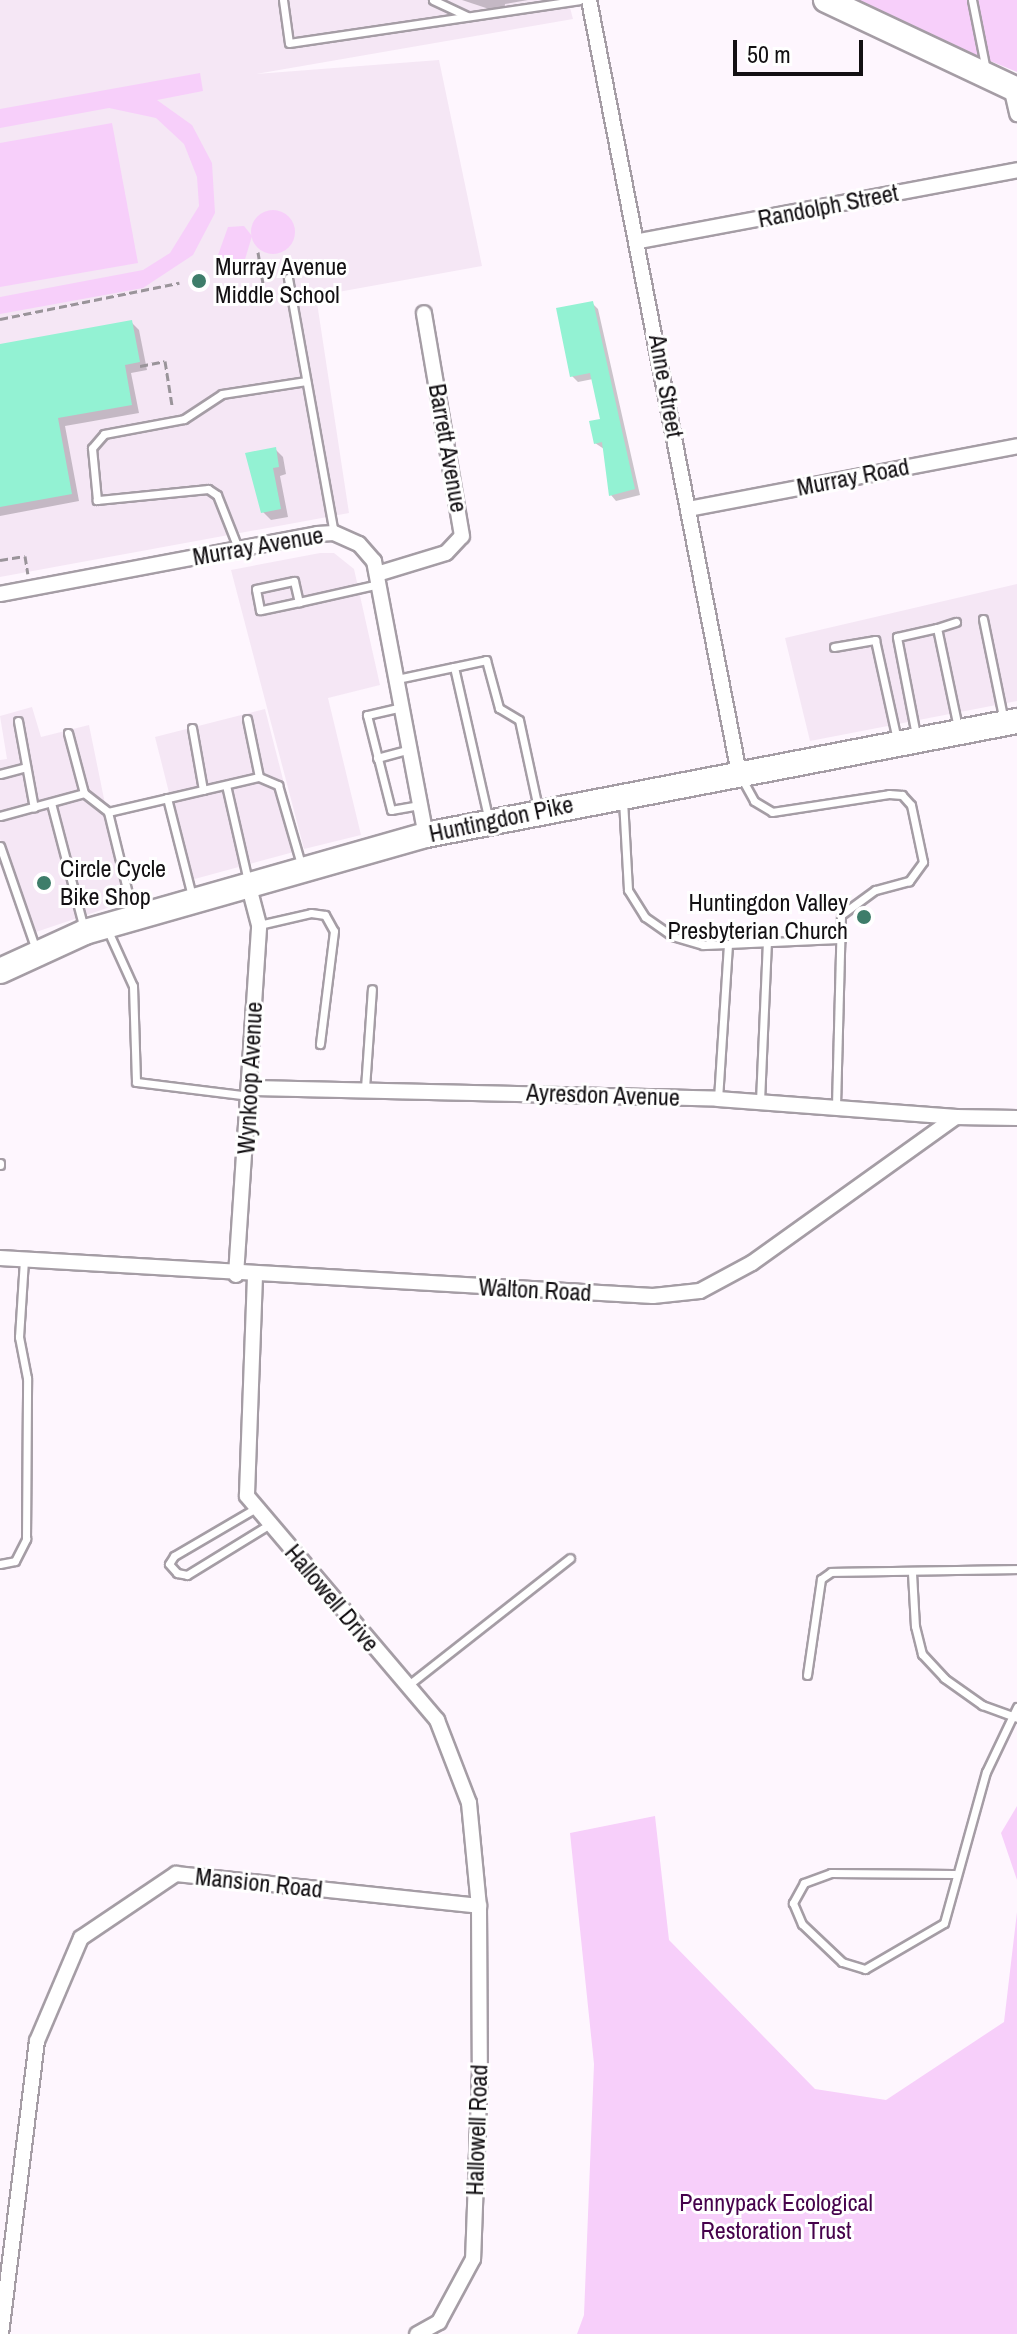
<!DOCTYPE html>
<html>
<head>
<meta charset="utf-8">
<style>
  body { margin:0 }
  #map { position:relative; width:1017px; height:2334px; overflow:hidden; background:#fef6fe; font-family:"Archivo Narrow",sans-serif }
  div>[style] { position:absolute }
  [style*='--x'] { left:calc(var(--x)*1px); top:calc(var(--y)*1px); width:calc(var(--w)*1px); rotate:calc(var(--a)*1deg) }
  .built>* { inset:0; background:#f5e7f5 }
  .green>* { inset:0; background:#f7cffa }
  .round { border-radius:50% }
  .shadow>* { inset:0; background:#0003 }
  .building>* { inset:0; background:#93f2d3 }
  .path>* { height:3px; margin-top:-1.5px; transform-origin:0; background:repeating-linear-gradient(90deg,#9a949a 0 8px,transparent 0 12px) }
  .roads { filter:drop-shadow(2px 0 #a59da5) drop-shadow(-2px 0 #a59da5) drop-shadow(0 2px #a59da5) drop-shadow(0 -2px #a59da5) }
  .lane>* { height:7px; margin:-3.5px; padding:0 3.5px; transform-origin:3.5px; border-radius:3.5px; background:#fff }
  .street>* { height:14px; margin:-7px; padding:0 7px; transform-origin:7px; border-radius:7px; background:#fff }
  .primary>* { height:24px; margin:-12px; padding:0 12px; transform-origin:12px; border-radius:12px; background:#fff }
  .dots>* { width:22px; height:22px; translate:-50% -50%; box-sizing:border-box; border:4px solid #fff; border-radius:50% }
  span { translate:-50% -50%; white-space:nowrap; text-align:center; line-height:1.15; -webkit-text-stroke:6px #fff; paint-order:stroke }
  .street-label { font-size:24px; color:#131013 }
  .poi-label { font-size:24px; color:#131013 }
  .left { translate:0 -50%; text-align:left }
  .right { translate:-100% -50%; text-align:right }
  .park-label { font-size:24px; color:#46024c }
  .scale { position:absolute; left:733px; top:40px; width:130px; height:36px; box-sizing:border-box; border:4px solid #131013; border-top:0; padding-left:10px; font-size:24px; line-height:28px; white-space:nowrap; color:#131013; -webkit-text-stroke:6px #fff; paint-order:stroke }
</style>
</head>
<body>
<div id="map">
  <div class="built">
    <div style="clip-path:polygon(0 0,568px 0,573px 19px,256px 74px,439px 60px,482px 266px,316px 296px,349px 513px,0 577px)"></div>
    <div style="clip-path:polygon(320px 553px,334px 553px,354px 569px,380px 685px,328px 698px,361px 835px,304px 849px,231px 570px)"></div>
    <div style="clip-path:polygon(1017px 584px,1017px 701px,810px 741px,785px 638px)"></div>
    <div style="clip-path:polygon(32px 707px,41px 737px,89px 725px,125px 902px,33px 933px,0 839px,0 760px,7px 759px,0 716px)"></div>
    <div style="clip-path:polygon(265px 709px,301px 850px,191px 880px,155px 737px)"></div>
  </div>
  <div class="green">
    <div style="clip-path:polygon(851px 0,1017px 0,1017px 72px,915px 30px)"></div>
    <div style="clip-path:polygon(200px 73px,203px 91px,157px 100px,192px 125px,212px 163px,215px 213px,193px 255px,143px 288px,0 314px,0 297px,143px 270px,170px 253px,199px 206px,197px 177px,184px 144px,156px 118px,109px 108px,0 128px,0 109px)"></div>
    <div style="clip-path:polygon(112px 123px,138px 263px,0 287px,0 143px)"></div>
    <div class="round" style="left:251px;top:210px;width:44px;height:44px"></div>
    <div style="clip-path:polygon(244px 226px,252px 236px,243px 266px,227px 267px,218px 255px,228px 227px)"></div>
    <div style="clip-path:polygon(1017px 1806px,1017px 1880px,1001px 1833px)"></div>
    <div style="clip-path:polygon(655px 1816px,669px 1940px,815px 2089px,886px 2100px,1004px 2022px,1017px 1912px,1017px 2334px,577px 2334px,584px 2315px,594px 2064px,570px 1833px)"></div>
  </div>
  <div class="shadow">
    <div style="clip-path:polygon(528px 0,505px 4px,504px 14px,462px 0)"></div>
    <div style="clip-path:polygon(592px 303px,598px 309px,640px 495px,616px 501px,611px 495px,604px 449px,595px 443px,602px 420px,593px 379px,578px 382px,572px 376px)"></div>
    <div style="clip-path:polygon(131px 322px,139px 330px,147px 370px,131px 373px,139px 413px,65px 426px,79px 501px,0 516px,0 346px)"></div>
    <div style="clip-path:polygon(275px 449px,283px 457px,286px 474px,280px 476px,288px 517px,271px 520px,263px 512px)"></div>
  </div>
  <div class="building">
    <div style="clip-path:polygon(593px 301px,635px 489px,609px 496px,602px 442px,594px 444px,589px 421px,600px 419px,590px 373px,570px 377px,556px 308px)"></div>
    <div style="clip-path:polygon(132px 320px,140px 362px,125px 365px,132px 405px,58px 418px,72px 494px,0 507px,0 344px)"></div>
    <div style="clip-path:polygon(276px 447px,279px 467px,273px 468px,281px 509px,261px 513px,245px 453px)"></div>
  </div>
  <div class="path">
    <div style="--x:258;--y:252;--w:31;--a:81"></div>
    <div style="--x:0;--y:319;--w:183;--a:-11.4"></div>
    <div style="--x:140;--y:366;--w:25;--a:-11"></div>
    <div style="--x:165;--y:361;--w:45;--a:81"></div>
    <div style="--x:0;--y:560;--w:25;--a:-9"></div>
    <div style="--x:25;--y:556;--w:18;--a:81"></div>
  </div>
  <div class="roads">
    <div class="lane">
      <div style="--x:283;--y:0;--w:43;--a:82.1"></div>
      <div style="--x:289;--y:43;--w:293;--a:-8.4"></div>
      <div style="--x:433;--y:0;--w:38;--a:25"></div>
      <div style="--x:972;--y:0;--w:71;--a:78.7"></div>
      <div style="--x:288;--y:278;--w:259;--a:79.8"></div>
      <div style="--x:238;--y:548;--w:57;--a:-111.6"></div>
      <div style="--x:217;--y:495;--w:11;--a:-146"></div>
      <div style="--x:208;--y:489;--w:112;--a:174.3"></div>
      <div style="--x:97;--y:500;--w:52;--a:-95.5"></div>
      <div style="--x:92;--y:448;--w:18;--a:-49"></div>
      <div style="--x:104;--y:434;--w:81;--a:-10.6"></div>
      <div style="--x:184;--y:419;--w:45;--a:-33.3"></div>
      <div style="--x:222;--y:394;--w:85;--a:-8.8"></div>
      <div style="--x:299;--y:602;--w:40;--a:168"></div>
      <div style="--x:260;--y:610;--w:21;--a:-101"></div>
      <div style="--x:256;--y:589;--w:39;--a:-12"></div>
      <div style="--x:294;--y:581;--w:22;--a:77"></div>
      <div style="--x:299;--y:602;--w:82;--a:-12.7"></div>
      <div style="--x:983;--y:619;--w:104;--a:78.4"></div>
      <div style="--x:937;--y:628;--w:20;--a:-18"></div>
      <div style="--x:834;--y:647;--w:42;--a:-9.7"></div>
      <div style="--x:875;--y:640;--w:102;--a:77.6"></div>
      <div style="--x:454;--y:667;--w:33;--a:-12"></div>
      <div style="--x:486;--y:660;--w:50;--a:74.8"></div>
      <div style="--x:499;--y:708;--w:23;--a:31"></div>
      <div style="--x:519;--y:720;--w:90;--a:77.8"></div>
      <div style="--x:397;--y:679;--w:58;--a:-11.9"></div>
      <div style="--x:454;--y:667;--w:154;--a:77.2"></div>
      <div style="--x:402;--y:707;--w:36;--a:167"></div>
      <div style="--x:367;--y:715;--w:98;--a:75.8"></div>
      <div style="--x:391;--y:810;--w:29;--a:-10"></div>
      <div style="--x:247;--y:719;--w:59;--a:78.3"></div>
      <div style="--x:18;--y:721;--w:88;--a:79.6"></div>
      <div style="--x:192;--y:728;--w:63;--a:79.9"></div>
      <div style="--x:68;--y:733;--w:62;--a:75.1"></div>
      <div style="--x:84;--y:793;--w:31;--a:38"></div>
      <div style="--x:108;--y:812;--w:105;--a:76.2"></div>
      <div style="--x:916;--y:735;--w:100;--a:-101"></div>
      <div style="--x:897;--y:637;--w:41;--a:-12.7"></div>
      <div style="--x:937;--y:628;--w:102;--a:78.1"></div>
      <div style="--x:377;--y:758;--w:34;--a:-15"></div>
      <div style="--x:0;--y:774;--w:27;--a:-15"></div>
      <div style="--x:742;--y:779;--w:25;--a:61"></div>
      <div style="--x:754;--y:801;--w:21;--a:31"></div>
      <div style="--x:772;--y:812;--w:118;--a:-8.7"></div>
      <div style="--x:889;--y:794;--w:13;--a:4"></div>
      <div style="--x:902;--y:795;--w:13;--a:48"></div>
      <div style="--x:911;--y:805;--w:58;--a:78.1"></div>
      <div style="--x:923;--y:862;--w:24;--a:126"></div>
      <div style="--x:909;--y:881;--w:35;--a:165"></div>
      <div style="--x:875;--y:890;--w:42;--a:143.7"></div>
      <div style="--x:841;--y:915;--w:191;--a:91.5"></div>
      <div style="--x:226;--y:785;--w:98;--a:77.1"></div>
      <div style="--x:167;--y:798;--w:101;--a:75.7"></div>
      <div style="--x:623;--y:800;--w:90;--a:86.8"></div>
      <div style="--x:628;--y:890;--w:32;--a:58"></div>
      <div style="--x:645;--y:917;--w:33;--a:35"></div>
      <div style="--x:672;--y:936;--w:32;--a:16"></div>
      <div style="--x:703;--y:945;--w:138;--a:-2.5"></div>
      <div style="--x:51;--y:803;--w:130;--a:75.3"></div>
      <div style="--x:108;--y:812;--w:155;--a:-13.1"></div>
      <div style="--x:259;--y:777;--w:21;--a:23"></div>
      <div style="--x:278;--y:785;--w:82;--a:73.8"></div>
      <div style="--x:0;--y:816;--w:87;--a:-15.3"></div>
      <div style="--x:0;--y:846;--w:110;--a:70.9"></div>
      <div style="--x:259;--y:925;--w:53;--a:-13"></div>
      <div style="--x:311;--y:913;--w:14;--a:8"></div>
      <div style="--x:325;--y:915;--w:18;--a:61"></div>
      <div style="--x:334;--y:931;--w:114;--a:97.1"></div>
      <div style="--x:108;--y:931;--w:60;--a:65.6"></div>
      <div style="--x:133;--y:986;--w:96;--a:88.2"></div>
      <div style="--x:136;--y:1082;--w:115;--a:7"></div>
      <div style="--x:365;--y:1088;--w:99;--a:-86"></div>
      <div style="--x:718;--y:1099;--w:155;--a:-86.3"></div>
      <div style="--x:760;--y:1101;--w:159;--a:-87.5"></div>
      <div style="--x:0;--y:1165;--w:2;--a:-90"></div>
      <div style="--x:256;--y:1508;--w:95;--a:149.7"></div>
      <div style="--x:174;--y:1556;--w:9;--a:122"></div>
      <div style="--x:169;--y:1564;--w:12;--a:48"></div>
      <div style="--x:177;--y:1573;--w:10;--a:11"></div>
      <div style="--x:187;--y:1575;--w:97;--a:-31.6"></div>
      <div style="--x:0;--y:1564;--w:15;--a:-11"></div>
      <div style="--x:15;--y:1561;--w:25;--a:-63"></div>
      <div style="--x:26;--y:1539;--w:161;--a:-89.6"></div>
      <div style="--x:27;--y:1378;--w:42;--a:-101"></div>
      <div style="--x:19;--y:1337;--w:77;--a:-86.3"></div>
      <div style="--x:912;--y:1573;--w:53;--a:86.8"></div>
      <div style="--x:915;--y:1626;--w:29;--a:76"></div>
      <div style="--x:922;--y:1654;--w:33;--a:47"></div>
      <div style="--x:944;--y:1678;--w:47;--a:35.4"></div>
      <div style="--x:982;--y:1705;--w:37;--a:20"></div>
      <div style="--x:807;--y:1675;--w:97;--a:-81.7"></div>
      <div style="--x:821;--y:1579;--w:12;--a:-35"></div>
      <div style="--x:831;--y:1572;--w:186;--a:-0.9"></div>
      <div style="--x:407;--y:1686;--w:207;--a:-38.1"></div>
      <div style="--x:954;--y:1874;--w:123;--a:-179.5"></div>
      <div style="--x:831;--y:1873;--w:29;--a:160"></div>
      <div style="--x:804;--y:1883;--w:23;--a:119"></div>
      <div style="--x:793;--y:1903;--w:23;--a:67"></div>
      <div style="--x:802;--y:1924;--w:55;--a:43.5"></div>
      <div style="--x:842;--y:1962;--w:24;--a:17"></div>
      <div style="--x:865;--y:1969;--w:91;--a:-30.2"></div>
      <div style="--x:944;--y:1923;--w:157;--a:-74.5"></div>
      <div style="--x:986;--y:1772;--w:72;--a:-64.5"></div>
    </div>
    <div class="street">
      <div style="--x:589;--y:0;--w:787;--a:79.02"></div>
      <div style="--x:1011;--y:87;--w:28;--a:77"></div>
      <div style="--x:639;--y:241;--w:385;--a:-10.6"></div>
      <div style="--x:688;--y:509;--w:335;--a:-10.8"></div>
      <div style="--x:377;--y:574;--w:72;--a:-16.9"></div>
      <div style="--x:446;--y:553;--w:23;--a:-47"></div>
      <div style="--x:462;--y:536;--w:226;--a:-99.7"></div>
      <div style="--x:0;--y:594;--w:323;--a:-10.7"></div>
      <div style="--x:317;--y:534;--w:17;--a:-3"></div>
      <div style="--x:334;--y:533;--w:27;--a:24"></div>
      <div style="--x:359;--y:544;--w:23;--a:49"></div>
      <div style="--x:374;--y:561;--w:279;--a:79.3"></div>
      <div style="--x:250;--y:1088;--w:468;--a:1.3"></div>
      <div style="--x:718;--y:1099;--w:239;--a:4.3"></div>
      <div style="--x:0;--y:1258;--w:654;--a:3.33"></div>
      <div style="--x:653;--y:1296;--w:47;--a:-6.1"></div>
      <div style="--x:700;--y:1291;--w:59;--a:-28.3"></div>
      <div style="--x:752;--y:1263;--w:251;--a:-35.6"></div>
      <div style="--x:956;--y:1117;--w:61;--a:0.9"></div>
      <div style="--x:236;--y:1275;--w:351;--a:-86.2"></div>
      <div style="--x:259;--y:925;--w:43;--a:-104.7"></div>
      <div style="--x:255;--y:1276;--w:220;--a:92.1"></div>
      <div style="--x:247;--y:1496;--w:294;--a:49.7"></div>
      <div style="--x:437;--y:1720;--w:89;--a:68.9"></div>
      <div style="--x:469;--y:1803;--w:103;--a:84.5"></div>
      <div style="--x:479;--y:1906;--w:164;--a:89.7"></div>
      <div style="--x:480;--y:2070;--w:189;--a:92.1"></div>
      <div style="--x:473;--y:2259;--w:72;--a:118.4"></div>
      <div style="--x:439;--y:2322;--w:25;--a:151"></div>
      <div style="--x:1;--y:2334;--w:295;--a:-83"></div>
      <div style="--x:37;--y:2041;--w:112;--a:-66.9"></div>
      <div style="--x:81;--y:1938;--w:115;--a:-34"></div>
      <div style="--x:176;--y:1874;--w:305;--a:6"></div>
    </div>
    <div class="primary">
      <div style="--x:826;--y:0;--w:211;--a:25.2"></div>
      <div style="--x:0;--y:971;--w:94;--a:-24.6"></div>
      <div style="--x:85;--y:932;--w:355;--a:-15.9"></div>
      <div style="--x:426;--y:835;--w:602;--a:-10.92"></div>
    </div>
  </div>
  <div class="dots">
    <div style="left:199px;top:281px;background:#3e7d6a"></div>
    <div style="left:44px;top:883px;background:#3e7d6a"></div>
    <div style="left:864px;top:917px;background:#3e7d6a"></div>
  </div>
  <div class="street-label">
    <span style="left:828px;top:206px;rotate:-11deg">Randolph Street</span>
    <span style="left:666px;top:386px;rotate:80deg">Anne Street</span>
    <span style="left:448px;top:448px;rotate:80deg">Barrett Avenue</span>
    <span style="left:853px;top:477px;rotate:-11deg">Murray Road</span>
    <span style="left:258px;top:546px;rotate:-10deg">Murray Avenue</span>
    <span style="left:501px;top:819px;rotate:-12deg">Huntingdon Pike</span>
    <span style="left:250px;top:1078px;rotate:-87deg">Wynkoop Avenue</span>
    <span style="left:603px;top:1095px;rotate:2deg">Ayresdon Avenue</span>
    <span style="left:535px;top:1290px;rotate:3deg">Walton Road</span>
    <span style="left:332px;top:1598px;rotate:50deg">Hallowell Drive</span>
    <span style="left:259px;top:1883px;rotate:6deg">Mansion Road</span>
    <span style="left:477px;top:2130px;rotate:-88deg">Hallowell Road</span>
  </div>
  <div class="poi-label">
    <span class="left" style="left:215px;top:281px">Murray Avenue<br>Middle School</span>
    <span class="left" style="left:60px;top:883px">Circle Cycle<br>Bike Shop</span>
    <span class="right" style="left:848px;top:917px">Huntingdon Valley<br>Presbyterian Church</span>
  </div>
  <div class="park-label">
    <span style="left:776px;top:2217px">Pennypack Ecological<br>Restoration Trust</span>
  </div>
  <div class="scale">50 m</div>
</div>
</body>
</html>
